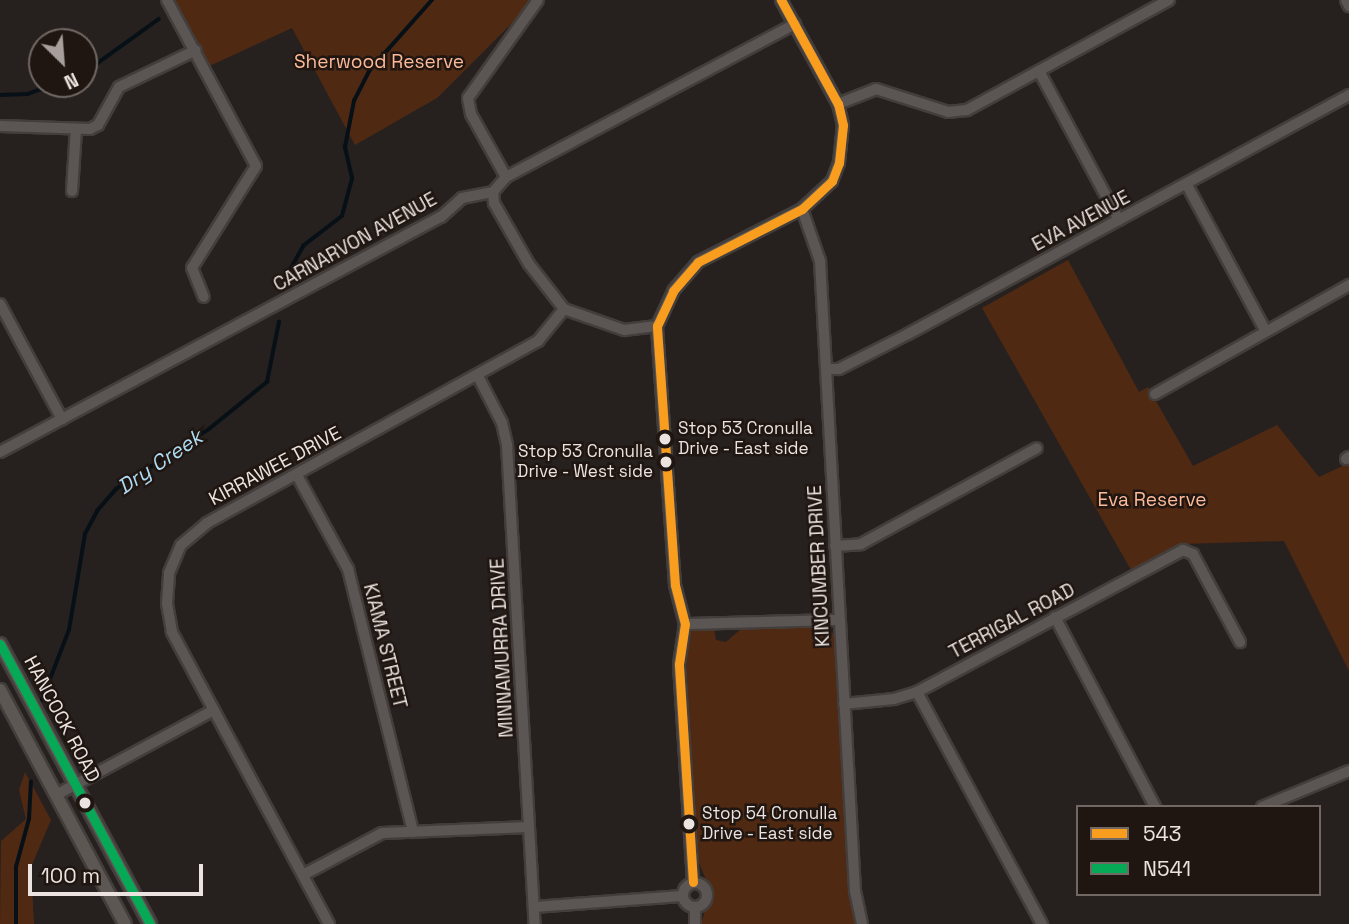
<!DOCTYPE html>
<html>
<head>
<meta charset="utf-8">
<style>
  body { margin:0 }
  #map { position:relative; width:1349px; height:924px; overflow:hidden; background:#26211e; font-family:"Space Grotesk",sans-serif }
  div>[style] { position:absolute }
  [style*='--x'] { left:calc(var(--x)*1px); top:calc(var(--y)*1px); width:calc(var(--w)*1px); rotate:calc(var(--a)*1deg) }
  .green>* { inset:0; background:#502913 }
  .stream>* { height:3.5px; margin:-1.75px; padding:0 1.75px; transform-origin:1.75px; border-radius:1.75px; background:#061016 }
  .roads { filter:drop-shadow(2px 0 #433e3b) drop-shadow(-2px 0 #433e3b) drop-shadow(0 2px #433e3b) drop-shadow(0 -2px #433e3b) }
  .minor>* { height:10px; margin:-5px; padding:0 5px; transform-origin:5px; border-radius:5px; background:#5b5654 }
  .minor>.ring { margin:-5px; padding:0; box-sizing:content-box; background:none; border:10px solid #5b5654; border-radius:50% }
  .secondary>* { height:12px; margin:-6px; padding:0 6px; transform-origin:6px; border-radius:6px; background:#5d5754 }
  .bus-1>* { height:9px; margin:-4.5px; padding:0 4.5px; transform-origin:4.5px; border-radius:4.5px; background:#f99d1e }
  .bus-2>* { height:9px; margin:-4.5px; padding:0 4.5px; transform-origin:4.5px; border-radius:4.5px; background:#06aa56 }
  .dots>* { width:19px; height:19px; translate:-50% -50%; box-sizing:border-box; border:4px solid #201611; border-radius:50% }
  span { translate:-50% -50%; white-space:nowrap; text-align:center; line-height:1.15; -webkit-text-stroke:5px #201611; paint-order:stroke }
  .bus-label { font-size:17px; color:#ebe3e0 }
  .left { translate:0 -50%; text-align:left }
  .right { translate:-100% -50%; text-align:right }
  .park-label { font-size:19px; color:#fdba99 }
  .street-label { font-size:19px; color:#ebe3e0 }
  .water-label { font-size:21px; color:#afddf6; font-style:italic }
  .legend { position:absolute; left:1076px; top:805px; width:245px; height:91px; box-sizing:border-box; background:#201611; border:2px solid #716864; margin:0; padding:9px 12px; list-style:none; font-size:21px; color:#ebe3e0 }
  .legend li { display:flex; align-items:center; gap:14px; height:35px }
  .legend b { width:35px; border:2px solid #716864 }
  .north { position:absolute; left:28px; top:28px; width:70px; height:70px; box-sizing:border-box; background:#201611; border:2px solid #716864; border-radius:50%; rotate:155deg; font-size:19px; font-weight:700; line-height:28px; text-align:center; color:#ebe3e0 }
  .north::after { content:''; display:block; margin:auto; width:24px; height:32px; background:#a69f9c; clip-path:polygon(50% 0,100% 100%,50% 72%,0 100%) }
  .scale { position:absolute; left:28px; top:864px; width:175px; height:32px; box-sizing:border-box; border:4px solid #ebe3e0; border-top:0; padding-left:9px; font-size:21px; line-height:24px; white-space:nowrap; color:#ebe3e0; -webkit-text-stroke:5px #201611; paint-order:stroke }
</style>
</head>
<body>
<div id="map">
  <div class="green">
    <div style="clip-path:polygon(167px 0,535px 0,437px 98px,355px 145px,292px 28px,205px 68px)"></div>
    <div style="clip-path:polygon(1068px 260px,1139px 392px,1148px 387px,1193px 466px,1277px 425px,1319px 477px,1349px 463px,1349px 671px,1284px 541px,1183px 544px,1131px 570px,982px 308px)"></div>
    <div style="clip-path:polygon(826px 626px,837px 638px,851px 900px,856px 924px,701px 924px,711px 891px,696px 856px,686px 659px,692px 629px,714px 628px,716px 640px,726px 642px,742px 628px)"></div>
    <div style="clip-path:polygon(25px 772px,51px 820px,31px 867px,34px 924px,0 924px,1px 841px,26px 819px,19px 790px)"></div>
  </div>
  <div class="stream">
    <div style="--x:84;--y:73;--w:92;--a:-35.8"></div>
    <div style="--x:0;--y:95;--w:28;--a:-2"></div>
    <div style="--x:28;--y:94;--w:29;--a:-20"></div>
    <div style="--x:285;--y:279;--w:38;--a:-61"></div>
    <div style="--x:303;--y:246;--w:49;--a:-37.6"></div>
    <div style="--x:342;--y:216;--w:39;--a:-75"></div>
    <div style="--x:352;--y:178;--w:32;--a:-103"></div>
    <div style="--x:345;--y:147;--w:47;--a:-78.9"></div>
    <div style="--x:354;--y:101;--w:34;--a:-63"></div>
    <div style="--x:369;--y:71;--w:95;--a:-48.4"></div>
    <div style="--x:42;--y:700;--w:75;--a:-68.9"></div>
    <div style="--x:69;--y:630;--w:97;--a:-80.5"></div>
    <div style="--x:85;--y:534;--w:26;--a:-62"></div>
    <div style="--x:97;--y:511;--w:29;--a:-49"></div>
    <div style="--x:116;--y:489;--w:111;--a:-32.8"></div>
    <div style="--x:209;--y:429;--w:75;--a:-39"></div>
    <div style="--x:267;--y:382;--w:61;--a:-78.7"></div>
    <div style="--x:16;--y:924;--w:57;--a:-90"></div>
    <div style="--x:16;--y:867;--w:50;--a:-74.8"></div>
    <div style="--x:29;--y:819;--w:37;--a:-87"></div>
  </div>
  <div class="roads">
    <div class="minor">
      <div style="--x:167;--y:0;--w:188;--a:61.8"></div>
      <div style="--x:256;--y:166;--w:120;--a:122.1"></div>
      <div style="--x:192;--y:268;--w:31;--a:68"></div>
      <div style="--x:1346;--y:0;--w:7;--a:63"></div>
      <div style="--x:1039;--y:71;--w:169;--a:61.8"></div>
      <div style="--x:838;--y:104;--w:41;--a:-21.5"></div>
      <div style="--x:876;--y:89;--w:76;--a:17.7"></div>
      <div style="--x:948;--y:112;--w:19;--a:-6"></div>
      <div style="--x:967;--y:110;--w:230;--a:-28.6"></div>
      <div style="--x:0;--y:126;--w:90;--a:1.9"></div>
      <div style="--x:90;--y:129;--w:9;--a:-27"></div>
      <div style="--x:98;--y:125;--w:43;--a:-61.1"></div>
      <div style="--x:119;--y:87;--w:85;--a:-25.7"></div>
      <div style="--x:506;--y:177;--w:72;--a:-119.1"></div>
      <div style="--x:471;--y:114;--w:16;--a:-101"></div>
      <div style="--x:468;--y:98;--w:120;--a:-54.5"></div>
      <div style="--x:1187;--y:185;--w:165;--a:61.7"></div>
      <div style="--x:72;--y:191;--w:62;--a:-86.3"></div>
      <div style="--x:493;--y:192;--w:11;--a:85"></div>
      <div style="--x:494;--y:203;--w:70;--a:60.2"></div>
      <div style="--x:529;--y:264;--w:57;--a:52.1"></div>
      <div style="--x:564;--y:309;--w:64;--a:19.3"></div>
      <div style="--x:624;--y:330;--w:33;--a:-7"></div>
      <div style="--x:802;--y:209;--w:55;--a:70.9"></div>
      <div style="--x:820;--y:261;--w:631;--a:86.82"></div>
      <div style="--x:855;--y:891;--w:34;--a:78"></div>
      <div style="--x:0;--y:304;--w:131;--a:61.7"></div>
      <div style="--x:826;--y:369;--w:13;--a:0"></div>
      <div style="--x:839;--y:369;--w:77;--a:-26.9"></div>
      <div style="--x:908;--y:334;--w:502;--a:-28.46"></div>
      <div style="--x:478;--y:376;--w:53;--a:62.9"></div>
      <div style="--x:502;--y:423;--w:23;--a:77"></div>
      <div style="--x:507;--y:445;--w:480;--a:86.7"></div>
      <div style="--x:1155;--y:394;--w:223;--a:-29.3"></div>
      <div style="--x:0;--y:452;--w:500;--a:-28.1"></div>
      <div style="--x:441;--y:217;--w:28;--a:-42"></div>
      <div style="--x:462;--y:198;--w:32;--a:-11"></div>
      <div style="--x:493;--y:192;--w:20;--a:-49"></div>
      <div style="--x:506;--y:177;--w:327;--a:-27.9"></div>
      <div style="--x:1346;--y:459;--w:4;--a:-34"></div>
      <div style="--x:298;--y:477;--w:105;--a:61.5"></div>
      <div style="--x:348;--y:569;--w:271;--a:76.1"></div>
      <div style="--x:835;--y:546;--w:26;--a:-4"></div>
      <div style="--x:861;--y:544;--w:200;--a:-28.6"></div>
      <div style="--x:1055;--y:617;--w:215;--a:62.2"></div>
      <div style="--x:685;--y:624;--w:154;--a:-1.5"></div>
      <div style="--x:917;--y:692;--w:264;--a:61.7"></div>
      <div style="--x:844;--y:704;--w:50;--a:-5.7"></div>
      <div style="--x:894;--y:699;--w:24;--a:-17"></div>
      <div style="--x:917;--y:692;--w:302;--a:-28.1"></div>
      <div style="--x:1183;--y:550;--w:11;--a:22"></div>
      <div style="--x:1193;--y:554;--w:100;--a:61.9"></div>
      <div style="--x:56;--y:795;--w:179;--a:-28.3"></div>
      <div style="--x:1262;--y:807;--w:94;--a:-22.5"></div>
      <div style="--x:303;--y:875;--w:89;--a:-28"></div>
      <div style="--x:382;--y:833;--w:147;--a:-2.3"></div>
      <div style="--x:693;--y:882;--w:218;--a:-93.7"></div>
      <div style="--x:679;--y:664;--w:40;--a:-81.5"></div>
      <div style="--x:685;--y:624;--w:40;--a:-104.4"></div>
      <div style="--x:675;--y:585;--w:260;--a:-94"></div>
      <div style="--x:657;--y:326;--w:38;--a:-65"></div>
      <div style="--x:673;--y:291;--w:38;--a:-49"></div>
      <div style="--x:698;--y:262;--w:117;--a:-27"></div>
      <div style="--x:802;--y:209;--w:41;--a:-43"></div>
      <div style="--x:832;--y:181;--w:19;--a:-69"></div>
      <div style="--x:839;--y:163;--w:38;--a:-84"></div>
      <div style="--x:843;--y:125;--w:22;--a:-103"></div>
      <div style="--x:838;--y:104;--w:119;--a:-118.7"></div>
      <div class="ring" style="left:683px;top:883px;width:14px;height:14px"></div>
      <div style="--x:534;--y:907;--w:148;--a:-4.3"></div>
      <div style="--x:329;--y:924;--w:332;--a:-118.3"></div>
      <div style="--x:172;--y:632;--w:28;--a:-100"></div>
      <div style="--x:167;--y:604;--w:31;--a:-86"></div>
      <div style="--x:169;--y:573;--w:30;--a:-67"></div>
      <div style="--x:181;--y:545;--w:34;--a:-40"></div>
      <div style="--x:207;--y:523;--w:378;--a:-28.8"></div>
      <div style="--x:538;--y:341;--w:41;--a:-50.9"></div>
      <div style="--x:695;--y:924;--w:17;--a:-90"></div>
    </div>
    <div class="secondary">
      <div style="--x:0;--y:644;--w:318;--a:61.8"></div>
      <div style="--x:0;--y:690;--w:265;--a:61.9"></div>
    </div>
  </div>
  <div class="bus-1">
    <div style="--x:693;--y:882;--w:218;--a:-93.7"></div>
    <div style="--x:679;--y:664;--w:40;--a:-81.5"></div>
    <div style="--x:685;--y:624;--w:40;--a:-104.4"></div>
    <div style="--x:675;--y:585;--w:260;--a:-94"></div>
    <div style="--x:657;--y:326;--w:38;--a:-65"></div>
    <div style="--x:673;--y:291;--w:38;--a:-49"></div>
    <div style="--x:698;--y:262;--w:117;--a:-27"></div>
    <div style="--x:802;--y:209;--w:41;--a:-43"></div>
    <div style="--x:832;--y:181;--w:19;--a:-69"></div>
    <div style="--x:839;--y:163;--w:38;--a:-84"></div>
    <div style="--x:843;--y:125;--w:22;--a:-103"></div>
    <div style="--x:838;--y:104;--w:119;--a:-118.7"></div>
  </div>
  <div class="bus-2">
    <div style="--x:0;--y:644;--w:318;--a:61.8"></div>
  </div>
  <div class="dots">
    <div style="left:665px;top:439px;background:#ebe3e0"></div>
    <div style="left:666px;top:462px;background:#ebe3e0"></div>
    <div style="left:85px;top:803px;background:#ebe3e0"></div>
    <div style="left:689px;top:824px;background:#ebe3e0"></div>
  </div>
  <div class="bus-label">
    <span class="left" style="left:678px;top:439px">Stop 53 Cronulla<br>Drive - East side</span>
    <span class="right" style="left:653px;top:462px">Stop 53 Cronulla<br>Drive - West side</span>
    <span class="left" style="left:702px;top:824px">Stop 54 Cronulla<br>Drive - East side</span>
  </div>
  <div class="park-label">
    <span style="left:379px;top:62px">Sherwood Reserve</span>
    <span style="left:1152px;top:500px">Eva Reserve</span>
  </div>
  <div class="street-label">
    <span style="left:1081px;top:221px;rotate:-28deg">EVA AVENUE</span>
    <span style="left:355px;top:242px;rotate:-29deg">CARNARVON AVENUE</span>
    <span style="left:275px;top:466px;rotate:-28deg">KIRRAWEE DRIVE</span>
    <span style="left:819px;top:566px;rotate:-93deg">KINCUMBER DRIVE</span>
    <span style="left:1012px;top:621px;rotate:-28deg">TERRIGAL ROAD</span>
    <span style="left:385px;top:646px;rotate:76deg">KIAMA STREET</span>
    <span style="left:502px;top:648px;rotate:-93deg">MINNAMURRA DRIVE</span>
    <span style="left:62px;top:719px;rotate:62deg">HANCOCK ROAD</span>
  </div>
  <div class="water-label">
    <span style="left:160px;top:462px;rotate:-34deg">Dry Creek</span>
  </div>
  <ul class="legend">
  <li><b style="height:9px;background:#f99d1e"></b>543</li>
  <li><b style="height:9px;background:#06aa56"></b>N541</li>
  </ul>
  <div class="north">N</div>
  <div class="scale">100 m</div>
</div>
</body>
</html>
